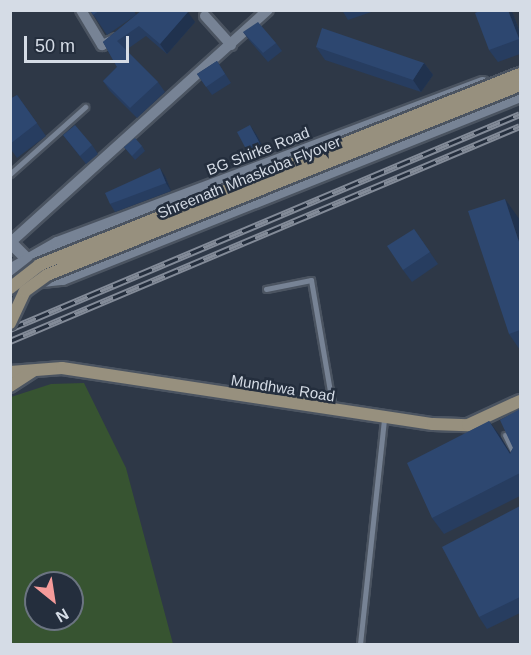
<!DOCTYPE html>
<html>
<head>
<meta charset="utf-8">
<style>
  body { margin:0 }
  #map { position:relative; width:531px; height:655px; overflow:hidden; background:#2e3847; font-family:Arial,sans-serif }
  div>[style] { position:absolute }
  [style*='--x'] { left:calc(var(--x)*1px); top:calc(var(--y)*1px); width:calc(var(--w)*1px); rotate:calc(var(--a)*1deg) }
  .green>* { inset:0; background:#375431 }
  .roads { filter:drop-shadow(2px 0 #4b5461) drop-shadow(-2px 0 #4b5461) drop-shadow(0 2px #4b5461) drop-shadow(0 -2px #4b5461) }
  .service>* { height:5px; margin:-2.5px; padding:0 2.5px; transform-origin:2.5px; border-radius:2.5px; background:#778395 }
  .minor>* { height:10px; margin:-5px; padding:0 5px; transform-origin:5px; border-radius:5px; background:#778395 }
  .tertiary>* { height:12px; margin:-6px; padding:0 6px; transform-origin:6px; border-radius:6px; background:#778395 }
  .secondary>* { height:12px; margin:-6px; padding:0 6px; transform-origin:6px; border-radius:6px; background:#97907e }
  .rail>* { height:7px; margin-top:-3.5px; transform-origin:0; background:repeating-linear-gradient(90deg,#242e3d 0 14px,#838b98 0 28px); box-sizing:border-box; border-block:2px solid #838b98 }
  .bridges { filter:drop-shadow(2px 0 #4b5461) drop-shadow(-2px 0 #4b5461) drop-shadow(0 2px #4b5461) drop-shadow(0 -2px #4b5461) }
  .secondary-bridge>* { height:12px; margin:-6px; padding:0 6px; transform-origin:6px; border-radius:6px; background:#97907e }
  .wall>* { inset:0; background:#273d60 }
  .shaded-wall>* { inset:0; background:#20324e }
  .building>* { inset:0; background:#2d4770 }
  span { translate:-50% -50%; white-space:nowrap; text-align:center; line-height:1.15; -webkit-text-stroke:5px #242e3d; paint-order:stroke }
  .street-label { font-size:15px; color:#d5dce6 }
  .frame { position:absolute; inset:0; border:12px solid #d5dce6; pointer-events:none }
  .north { position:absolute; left:24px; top:571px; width:60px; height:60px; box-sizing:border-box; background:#242e3d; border:2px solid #6b7481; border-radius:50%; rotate:150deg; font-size:16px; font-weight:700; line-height:24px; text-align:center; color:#d5dce6 }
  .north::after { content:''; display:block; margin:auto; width:21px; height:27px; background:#f59b9a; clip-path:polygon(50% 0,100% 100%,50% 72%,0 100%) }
  .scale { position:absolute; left:24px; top:36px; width:105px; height:27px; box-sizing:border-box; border:3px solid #d5dce6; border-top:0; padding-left:8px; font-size:18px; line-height:21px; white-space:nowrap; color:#d5dce6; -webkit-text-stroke:4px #242e3d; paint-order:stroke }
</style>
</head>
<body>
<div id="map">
  <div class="green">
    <div style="clip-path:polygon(evenodd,84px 383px,126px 468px,173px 644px,11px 644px,11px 397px,51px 384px,84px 383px,36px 583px,72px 583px,72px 619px,36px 619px,36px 583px)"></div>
  </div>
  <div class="roads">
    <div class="service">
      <div style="--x:10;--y:174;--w:101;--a:-41.8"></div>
      <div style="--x:266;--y:289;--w:46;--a:-11.3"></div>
      <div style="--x:311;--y:280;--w:131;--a:80.3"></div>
      <div style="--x:505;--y:435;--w:34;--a:64"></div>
      <div style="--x:360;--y:644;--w:226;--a:-83.9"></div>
    </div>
    <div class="minor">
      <div style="--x:81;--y:10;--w:41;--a:59"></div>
      <div style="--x:102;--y:45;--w:15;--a:-23"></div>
      <div style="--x:205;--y:16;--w:39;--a:48"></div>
      <div style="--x:11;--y:242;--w:346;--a:-42.1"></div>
    </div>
    <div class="tertiary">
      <div style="--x:10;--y:242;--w:23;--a:45"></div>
      <div style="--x:10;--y:270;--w:54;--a:-29.9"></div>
      <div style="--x:57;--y:243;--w:455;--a:-20.6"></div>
      <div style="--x:33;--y:282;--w:30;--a:-6"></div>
      <div style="--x:63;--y:279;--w:492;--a:-21.8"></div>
    </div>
    <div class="secondary">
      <div style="--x:10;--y:372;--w:52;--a:-4.4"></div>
      <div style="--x:62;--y:368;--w:375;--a:8.6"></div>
      <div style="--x:433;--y:424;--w:35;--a:2"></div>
      <div style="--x:468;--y:425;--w:57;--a:-24.8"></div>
      <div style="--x:10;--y:386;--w:27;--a:-33"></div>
    </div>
  </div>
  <div class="rail">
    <div style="--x:10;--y:329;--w:553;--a:-22.86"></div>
    <div style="--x:10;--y:341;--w:553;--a:-22.86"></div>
  </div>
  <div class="bridges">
    <div class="secondary-bridge">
      <div style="--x:10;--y:288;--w:37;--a:-38"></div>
      <div style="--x:39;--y:265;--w:518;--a:-21.66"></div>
      <div style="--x:10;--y:323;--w:35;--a:-65"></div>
      <div style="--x:25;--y:291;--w:27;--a:-36"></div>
      <div style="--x:47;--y:275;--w:510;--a:-21.88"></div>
    </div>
  </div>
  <div class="wall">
    <div style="clip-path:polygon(90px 10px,134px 10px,136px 15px,107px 35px)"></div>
    <div style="clip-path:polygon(142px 10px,195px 22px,167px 54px,146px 36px,126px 50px,158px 82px,165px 92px,137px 118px,110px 91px,103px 81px,117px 67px,103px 42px)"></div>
    <div style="clip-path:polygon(342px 10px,377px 10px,348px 20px)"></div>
    <div style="clip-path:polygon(513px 14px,520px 33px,520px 54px,498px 62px,489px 50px)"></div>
    <div style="clip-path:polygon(243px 32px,276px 43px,282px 51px,268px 62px,249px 40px)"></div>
    <div style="clip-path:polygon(316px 47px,424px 63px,433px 75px,421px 92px,325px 60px)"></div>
    <div style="clip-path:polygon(217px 61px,231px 83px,212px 95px,197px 74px)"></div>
    <div style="clip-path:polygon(17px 95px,46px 136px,17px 158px,10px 148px,10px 99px)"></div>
    <div style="clip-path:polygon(256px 134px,265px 151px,252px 157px,246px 149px)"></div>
    <div style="clip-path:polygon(63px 135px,92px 145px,98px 154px,86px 164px)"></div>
    <div style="clip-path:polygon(142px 146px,145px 151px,135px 160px,124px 147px)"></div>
    <div style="clip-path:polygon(165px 176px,171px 191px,115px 212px,110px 204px)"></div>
    <div style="clip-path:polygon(520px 220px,520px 350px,509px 334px)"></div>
    <div style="clip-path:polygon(414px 229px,438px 264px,412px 282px,403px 270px)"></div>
    <div style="clip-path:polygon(520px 409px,520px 496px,444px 534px,432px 518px,489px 421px,510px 453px,513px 448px)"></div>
    <div style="clip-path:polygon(520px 506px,520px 613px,487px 629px,479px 617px)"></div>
  </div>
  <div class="shaded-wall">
    <div style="clip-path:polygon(508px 10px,511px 10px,513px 14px,520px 33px,520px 41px)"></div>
    <div style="clip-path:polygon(188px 12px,195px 22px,167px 54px,160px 44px)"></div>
    <div style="clip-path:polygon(424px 63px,433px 75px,421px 92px,413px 80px)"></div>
    <div style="clip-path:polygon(250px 125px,256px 134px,265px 151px,259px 142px)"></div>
    <div style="clip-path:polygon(160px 168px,165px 176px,171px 191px,166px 183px)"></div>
    <div style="clip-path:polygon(505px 199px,520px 220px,520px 245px)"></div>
    <div style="clip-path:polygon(489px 421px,501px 437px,520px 469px,510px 454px)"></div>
  </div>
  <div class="building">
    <div style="clip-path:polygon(90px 10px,100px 10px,93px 15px)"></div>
    <div style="clip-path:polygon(142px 10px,186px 10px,188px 12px,160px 44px,139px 26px,117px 41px,158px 82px,130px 108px,103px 81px,117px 67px,103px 42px)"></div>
    <div style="clip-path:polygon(482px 10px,508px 10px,519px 39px,489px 50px,475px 13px)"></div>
    <div style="clip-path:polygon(258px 22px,276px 43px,263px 53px,243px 32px)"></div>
    <div style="clip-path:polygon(322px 28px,424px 63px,413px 80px,316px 47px)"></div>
    <div style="clip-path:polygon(217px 61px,225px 74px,206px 87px,197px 74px)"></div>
    <div style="clip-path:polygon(17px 95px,37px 123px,10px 144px,10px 99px)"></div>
    <div style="clip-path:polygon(75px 125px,92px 145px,80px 156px,63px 135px)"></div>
    <div style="clip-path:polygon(250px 125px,259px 142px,246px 149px,237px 132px)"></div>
    <div style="clip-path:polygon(135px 138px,142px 146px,132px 156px,124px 147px)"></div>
    <div style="clip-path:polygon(160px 168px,166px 183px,110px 204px,105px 193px)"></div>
    <div style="clip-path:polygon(505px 199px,520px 245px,520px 330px,509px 334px,468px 211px)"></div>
    <div style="clip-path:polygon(414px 229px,430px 252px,403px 270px,387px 246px)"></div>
    <div style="clip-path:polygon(520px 409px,520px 473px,432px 518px,407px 463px,489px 421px,510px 454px,513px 448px,500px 420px)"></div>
    <div style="clip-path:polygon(520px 506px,520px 597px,479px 617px,442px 547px)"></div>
  </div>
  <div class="street-label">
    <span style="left:258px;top:151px;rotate:-21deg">BG Shirke Road</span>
    <span style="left:249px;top:177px;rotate:-22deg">Shreenath Mhaskoba Flyover</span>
    <span style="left:283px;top:388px;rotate:9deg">Mundhwa Road</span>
  </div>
  <div class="frame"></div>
  <div class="north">N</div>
  <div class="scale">50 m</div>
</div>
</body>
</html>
